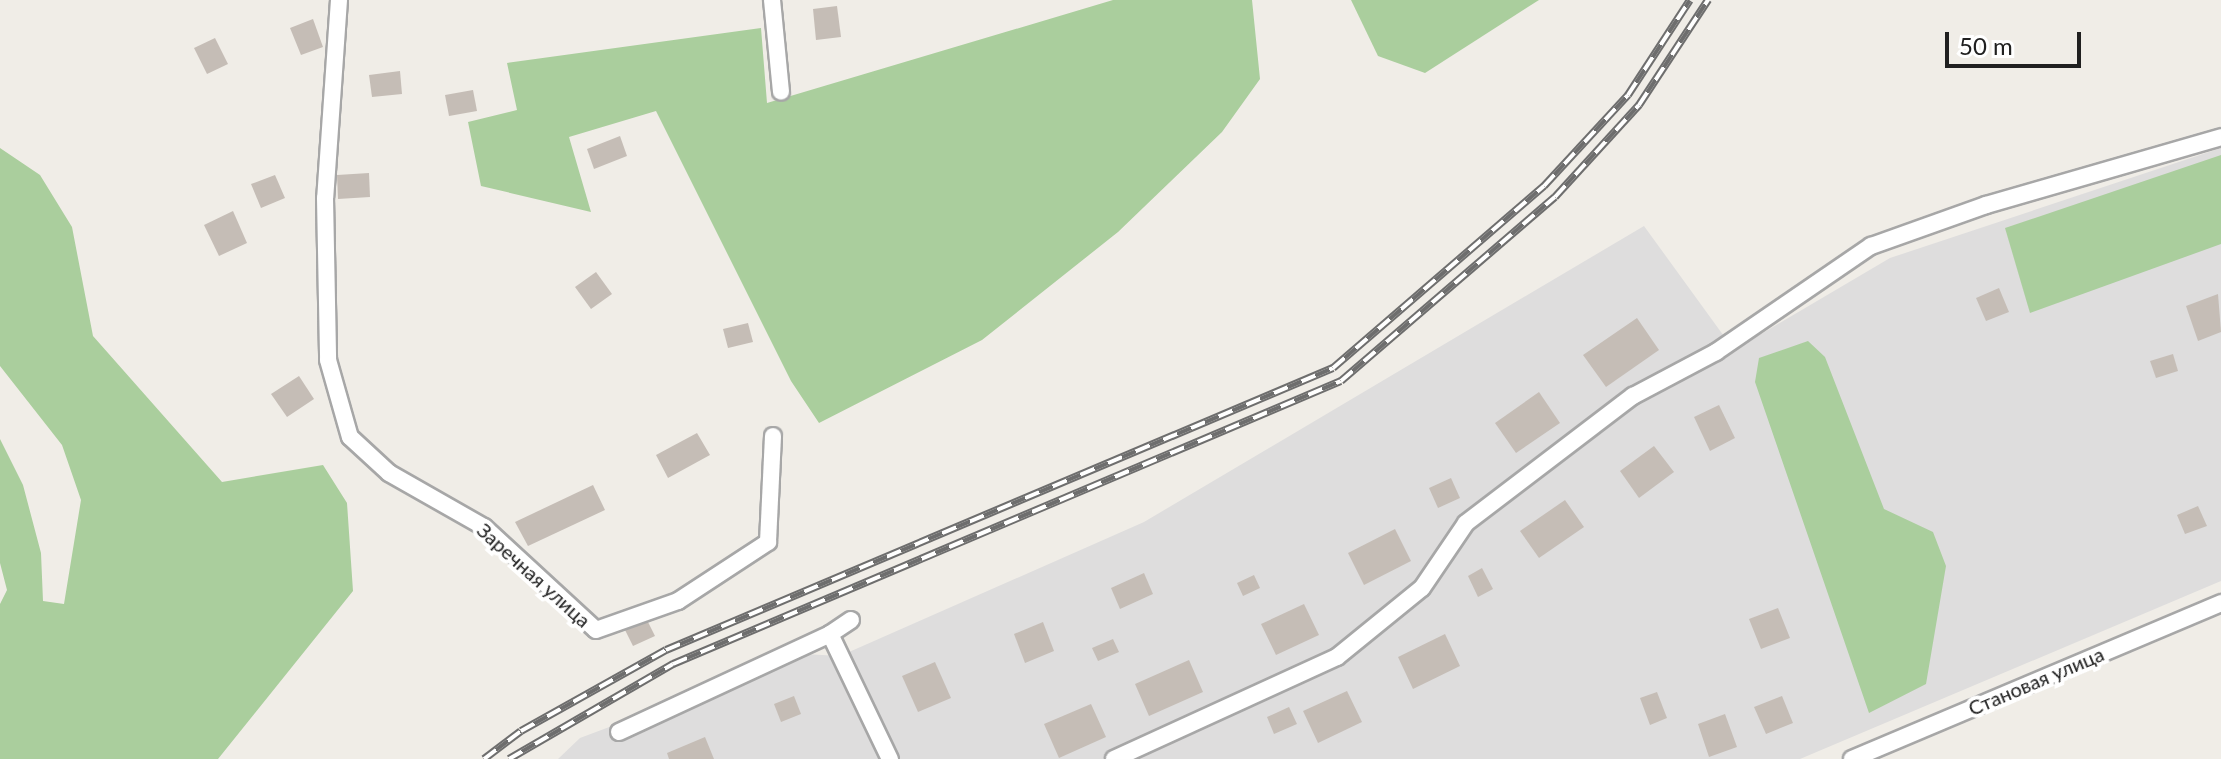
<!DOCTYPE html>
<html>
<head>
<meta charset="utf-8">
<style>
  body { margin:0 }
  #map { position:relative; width:2221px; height:759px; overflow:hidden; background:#f0ede7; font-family:Lato,sans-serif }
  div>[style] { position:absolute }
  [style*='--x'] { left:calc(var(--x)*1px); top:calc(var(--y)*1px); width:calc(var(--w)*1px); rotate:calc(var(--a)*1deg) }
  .residential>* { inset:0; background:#dedddd }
  .forest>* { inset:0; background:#aace9d }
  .building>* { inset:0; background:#c5bdb6 }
  .roads { filter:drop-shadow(2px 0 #a7a7a7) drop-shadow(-2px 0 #a7a7a7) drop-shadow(0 2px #a7a7a7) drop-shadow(0 -2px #a7a7a7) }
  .street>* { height:16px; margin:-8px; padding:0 8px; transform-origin:8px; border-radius:8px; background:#fff }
  .rail>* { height:8px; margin-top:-4px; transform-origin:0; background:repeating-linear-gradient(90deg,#fff 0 15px,#6e6e6e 0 30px); box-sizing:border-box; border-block:2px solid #6e6e6e }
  span { translate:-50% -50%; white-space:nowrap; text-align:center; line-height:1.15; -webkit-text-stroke:8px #fff; paint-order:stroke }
  .street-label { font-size:20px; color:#202020 }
  .scale { position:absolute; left:1945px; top:32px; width:136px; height:36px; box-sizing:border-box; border:4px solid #202020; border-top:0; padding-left:10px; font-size:24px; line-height:28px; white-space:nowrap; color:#202020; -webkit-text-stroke:6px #fff; paint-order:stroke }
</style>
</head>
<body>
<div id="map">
  <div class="residential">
    <div style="clip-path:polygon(2221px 148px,2221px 581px,1800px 759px,558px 759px,580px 738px,804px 654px,840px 656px,1144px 522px,1644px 226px,1734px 350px,1890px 258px)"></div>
  </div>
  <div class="forest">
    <div style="clip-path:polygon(1113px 0,1252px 0,1260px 79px,1222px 132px,1118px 232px,982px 340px,819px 423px,791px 381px,656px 111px,569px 137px,591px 212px,481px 186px,468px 122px,517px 110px,507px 63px,761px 28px,767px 103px)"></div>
    <div style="clip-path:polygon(1351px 0,1539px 0,1425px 73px,1378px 56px)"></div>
    <div style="clip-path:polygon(0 148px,40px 175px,72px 227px,93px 336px,222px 482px,323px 465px,347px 503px,353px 591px,218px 759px,0 759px,0 604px,7px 590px,0 563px,0 439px,23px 485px,41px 553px,43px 601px,64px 604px,81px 500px,62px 445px,0 366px)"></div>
    <div style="clip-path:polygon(2221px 155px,2221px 244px,2030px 313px,2005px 228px)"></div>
    <div style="clip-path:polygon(1808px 341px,1825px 357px,1884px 509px,1933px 532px,1946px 566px,1926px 684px,1869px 713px,1755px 382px,1759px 358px)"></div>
  </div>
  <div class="building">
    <div style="clip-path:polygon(837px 6px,841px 37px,816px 40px,813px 9px)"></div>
    <div style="clip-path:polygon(313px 19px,323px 47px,301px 55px,290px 28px)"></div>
    <div style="clip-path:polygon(215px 38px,228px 64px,207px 74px,194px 48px)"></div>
    <div style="clip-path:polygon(400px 71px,402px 94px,372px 97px,369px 75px)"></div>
    <div style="clip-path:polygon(473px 90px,477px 111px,449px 116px,445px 95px)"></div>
    <div style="clip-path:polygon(620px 136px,627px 156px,594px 169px,587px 149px)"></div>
    <div style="clip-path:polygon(369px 173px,370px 197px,338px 199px,337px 175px)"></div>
    <div style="clip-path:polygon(275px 175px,285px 198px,261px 208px,251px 184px)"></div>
    <div style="clip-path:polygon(233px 211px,247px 243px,219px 256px,204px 225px)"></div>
    <div style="clip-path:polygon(596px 272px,612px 294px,591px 309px,575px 287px)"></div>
    <div style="clip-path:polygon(1999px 288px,2009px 312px,1986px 321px,1976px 298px)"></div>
    <div style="clip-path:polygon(2218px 294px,2221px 332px,2198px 341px,2186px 306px)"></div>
    <div style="clip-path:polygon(1637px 318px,1659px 350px,1606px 387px,1583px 355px)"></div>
    <div style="clip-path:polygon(748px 323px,753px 342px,728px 348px,723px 329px)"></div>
    <div style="clip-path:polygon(2173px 354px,2178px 371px,2156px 378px,2150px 361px)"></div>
    <div style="clip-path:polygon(299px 376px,314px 399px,287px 417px,271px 394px)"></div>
    <div style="clip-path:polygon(1539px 392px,1560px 423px,1516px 453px,1495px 423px)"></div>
    <div style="clip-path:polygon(1719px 405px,1735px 438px,1710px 451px,1694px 417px)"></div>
    <div style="clip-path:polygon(697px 433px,710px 455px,668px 478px,656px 455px)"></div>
    <div style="clip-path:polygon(1654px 446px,1674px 472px,1639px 498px,1620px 471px)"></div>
    <div style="clip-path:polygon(1451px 478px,1460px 498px,1438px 508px,1429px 488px)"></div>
    <div style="clip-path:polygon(593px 485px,605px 510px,528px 546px,515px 522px)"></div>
    <div style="clip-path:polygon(1565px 500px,1584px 527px,1539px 558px,1520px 531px)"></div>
    <div style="clip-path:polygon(2198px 506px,2207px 526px,2185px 534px,2177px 515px)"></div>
    <div style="clip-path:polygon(1395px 529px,1411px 561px,1364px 585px,1348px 553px)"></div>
    <div style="clip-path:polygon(1482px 568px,1493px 589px,1478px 597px,1468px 576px)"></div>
    <div style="clip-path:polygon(1144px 573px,1153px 594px,1120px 609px,1111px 588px)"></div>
    <div style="clip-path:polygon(1254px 575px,1260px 588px,1243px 596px,1237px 583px)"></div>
    <div style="clip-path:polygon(1304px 604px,1319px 635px,1276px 655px,1261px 624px)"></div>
    <div style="clip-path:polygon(1778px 608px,1790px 638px,1761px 649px,1749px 619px)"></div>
    <div style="clip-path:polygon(646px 618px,655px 636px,633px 646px,624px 628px)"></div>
    <div style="clip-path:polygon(1043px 622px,1054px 651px,1025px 663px,1014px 634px)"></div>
    <div style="clip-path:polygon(1445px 634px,1460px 666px,1413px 689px,1398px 657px)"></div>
    <div style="clip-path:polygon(1113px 639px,1119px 652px,1098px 661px,1092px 648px)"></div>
    <div style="clip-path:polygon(1189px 660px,1203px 692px,1149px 716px,1135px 684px)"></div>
    <div style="clip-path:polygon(935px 662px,951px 698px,918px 712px,902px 676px)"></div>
    <div style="clip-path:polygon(1347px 691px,1362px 722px,1318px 743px,1303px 711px)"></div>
    <div style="clip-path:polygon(1657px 692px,1667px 718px,1650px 725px,1640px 698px)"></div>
    <div style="clip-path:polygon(794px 696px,801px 714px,781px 722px,774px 704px)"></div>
    <div style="clip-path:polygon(1782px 696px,1793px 723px,1766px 734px,1754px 707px)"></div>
    <div style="clip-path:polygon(1091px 704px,1106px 737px,1059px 758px,1044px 724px)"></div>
    <div style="clip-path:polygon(1289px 707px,1297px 724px,1274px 734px,1267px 717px)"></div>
    <div style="clip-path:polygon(1725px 714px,1737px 747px,1709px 757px,1698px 724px)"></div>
    <div style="clip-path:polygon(705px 737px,714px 759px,669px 759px,667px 753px)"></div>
  </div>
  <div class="roads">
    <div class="street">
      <div style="--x:339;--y:0;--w:198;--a:94"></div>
      <div style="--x:325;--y:198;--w:162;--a:88.9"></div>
      <div style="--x:328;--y:360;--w:80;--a:74.1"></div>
      <div style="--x:350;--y:437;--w:53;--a:42.7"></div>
      <div style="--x:389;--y:473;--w:109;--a:29.6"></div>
      <div style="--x:484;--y:527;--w:152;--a:42.6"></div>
      <div style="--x:596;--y:630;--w:87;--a:-19.5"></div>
      <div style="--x:678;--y:601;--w:108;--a:-33.2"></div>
      <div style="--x:768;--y:542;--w:106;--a:-87.3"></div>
      <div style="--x:772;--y:0;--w:92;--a:84.4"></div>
      <div style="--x:851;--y:620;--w:25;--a:146"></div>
      <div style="--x:830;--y:634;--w:139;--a:64.4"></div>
      <div style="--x:619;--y:732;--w:233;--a:-24.9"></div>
      <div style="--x:1114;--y:759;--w:245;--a:-24.6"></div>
      <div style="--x:1337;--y:657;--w:109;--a:-39.1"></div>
      <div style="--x:1422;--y:588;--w:78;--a:-55.9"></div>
      <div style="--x:1466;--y:523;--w:210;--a:-37.3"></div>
      <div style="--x:1633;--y:396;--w:94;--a:-27.9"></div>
      <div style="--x:1716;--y:352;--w:188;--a:-34.4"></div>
      <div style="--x:1871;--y:246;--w:122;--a:-19.6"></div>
      <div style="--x:1986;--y:205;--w:245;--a:-16.1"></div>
      <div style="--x:1852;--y:759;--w:401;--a:-22.9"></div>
    </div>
  </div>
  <div class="rail">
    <div style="--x:484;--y:759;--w:46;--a:-37.1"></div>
    <div style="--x:521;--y:731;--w:166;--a:-29.2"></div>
    <div style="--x:666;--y:650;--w:724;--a:-22.92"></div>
    <div style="--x:1333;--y:368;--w:279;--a:-40.8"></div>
    <div style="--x:1544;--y:186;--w:124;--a:-47.3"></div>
    <div style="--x:1628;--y:95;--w:113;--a:-56.9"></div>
    <div style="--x:509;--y:759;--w:190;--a:-30.1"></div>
    <div style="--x:673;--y:664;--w:725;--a:-22.96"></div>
    <div style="--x:1341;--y:381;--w:282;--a:-40.7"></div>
    <div style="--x:1555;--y:197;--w:125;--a:-47.6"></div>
    <div style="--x:1639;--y:105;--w:126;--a:-56.7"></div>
  </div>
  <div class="street-label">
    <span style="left:534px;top:575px;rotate:42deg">Заречная улица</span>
    <span style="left:2036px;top:681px;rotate:-23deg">Становая улица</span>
  </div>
  <div class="scale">50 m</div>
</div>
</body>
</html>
